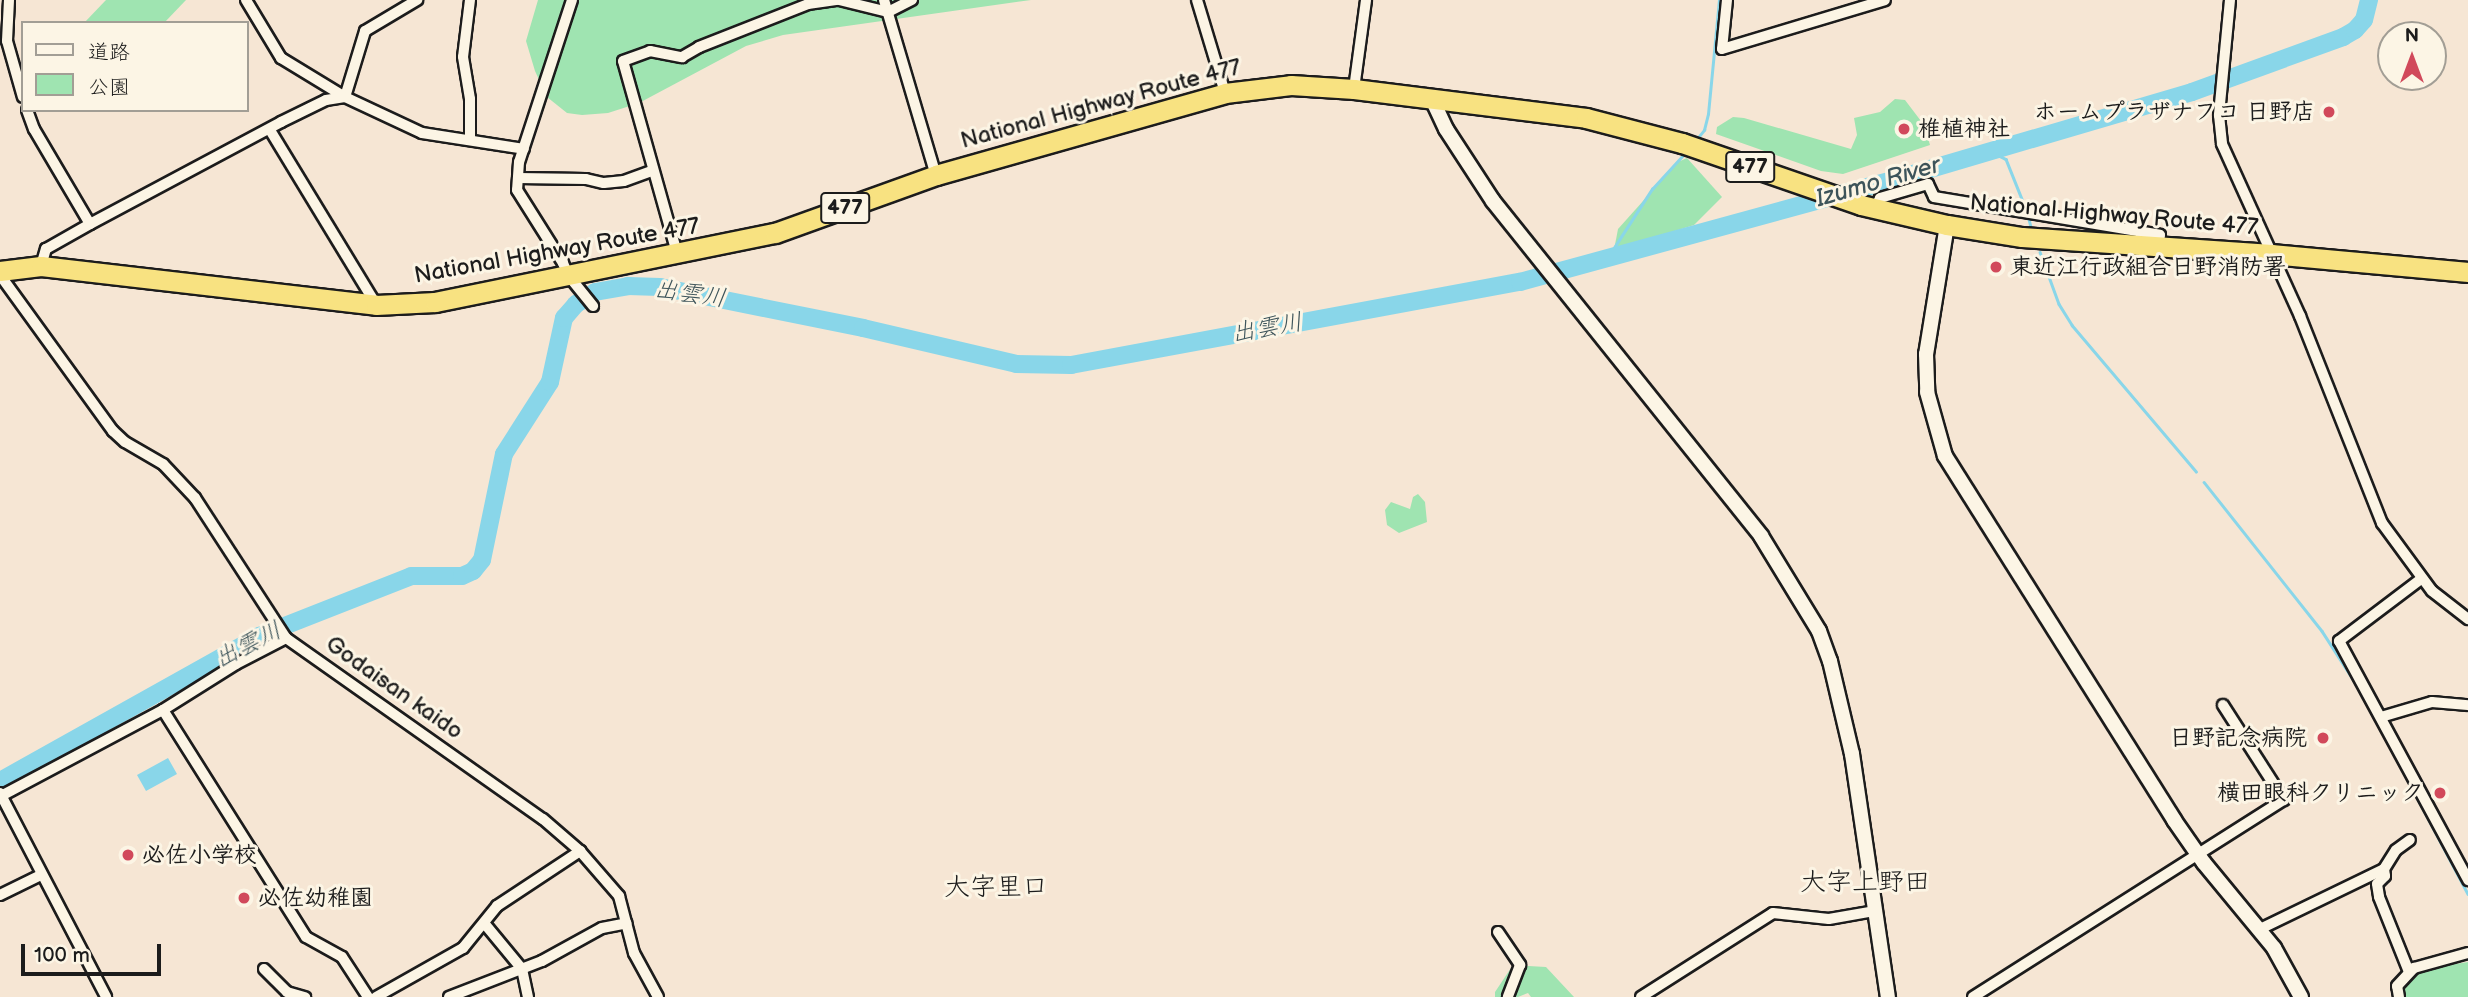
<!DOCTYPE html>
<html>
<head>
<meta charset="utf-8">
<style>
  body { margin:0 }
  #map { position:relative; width:2468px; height:997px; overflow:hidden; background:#f6e6d4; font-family:"Balsamiq Sans","Klee One",sans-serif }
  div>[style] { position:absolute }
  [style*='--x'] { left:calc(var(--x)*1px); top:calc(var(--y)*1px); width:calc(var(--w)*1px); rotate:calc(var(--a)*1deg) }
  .green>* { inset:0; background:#9fe4b1 }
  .water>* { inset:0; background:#89d6e9 }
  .stream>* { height:2.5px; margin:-1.25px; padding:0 1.25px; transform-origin:1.25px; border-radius:1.25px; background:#89d6e9 }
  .river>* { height:18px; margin:-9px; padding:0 9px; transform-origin:9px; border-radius:9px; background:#89d6e9 }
  .roads { filter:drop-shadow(2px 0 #1c1c1c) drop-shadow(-2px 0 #1c1c1c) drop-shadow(0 2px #1c1c1c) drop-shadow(0 -2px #1c1c1c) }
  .street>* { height:10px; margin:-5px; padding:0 5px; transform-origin:5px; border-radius:5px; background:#fcf5e5 }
  .secondary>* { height:14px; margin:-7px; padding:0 7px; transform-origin:7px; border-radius:7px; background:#fcf5e5 }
  .highway>* { height:19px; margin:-9.5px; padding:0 9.5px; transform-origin:9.5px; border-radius:9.5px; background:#f8e281 }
  .dots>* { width:19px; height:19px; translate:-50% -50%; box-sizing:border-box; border:4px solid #fcf5e5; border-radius:50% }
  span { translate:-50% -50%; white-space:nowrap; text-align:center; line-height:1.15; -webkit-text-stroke:6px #fcf5e5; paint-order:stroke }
  .shield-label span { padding:2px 5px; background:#fcf5e5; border:2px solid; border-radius:5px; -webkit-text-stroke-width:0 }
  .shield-label { font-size:21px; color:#1c1c1c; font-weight:700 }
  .street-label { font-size:23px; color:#1c1c1c }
  .poi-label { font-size:23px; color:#1c1c1c; font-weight:700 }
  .right { translate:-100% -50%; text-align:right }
  .left { translate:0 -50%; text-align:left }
  .water-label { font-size:24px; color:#3d545a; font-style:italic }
  .quarter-label { font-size:26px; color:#1c1c1c }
  .legend { position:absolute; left:21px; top:21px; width:228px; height:91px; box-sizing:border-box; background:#fcf5e5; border:2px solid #a29e95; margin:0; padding:9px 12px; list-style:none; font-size:21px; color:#1c1c1c }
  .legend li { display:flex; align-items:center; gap:14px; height:35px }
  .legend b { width:35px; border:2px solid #a29e95 }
  .north { position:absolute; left:2377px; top:21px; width:70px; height:70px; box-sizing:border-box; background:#fcf5e5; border:2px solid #a29e95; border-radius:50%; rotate:0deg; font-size:19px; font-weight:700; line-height:28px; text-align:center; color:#1c1c1c }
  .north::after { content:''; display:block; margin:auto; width:24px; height:32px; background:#d1495b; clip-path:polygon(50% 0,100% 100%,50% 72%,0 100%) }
  .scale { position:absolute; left:21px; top:944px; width:140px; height:32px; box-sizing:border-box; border:4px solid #1c1c1c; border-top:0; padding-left:9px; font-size:21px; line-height:24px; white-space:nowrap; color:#1c1c1c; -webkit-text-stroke:5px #fcf5e5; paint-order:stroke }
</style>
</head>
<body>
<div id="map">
  <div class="green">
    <div style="clip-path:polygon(106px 0,186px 0,164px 23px,84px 23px)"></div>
    <div style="clip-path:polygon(538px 0,1031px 0,783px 35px,746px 46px,639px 103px,608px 113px,582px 115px,567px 113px,547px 97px,535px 71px,526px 41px)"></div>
    <div style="clip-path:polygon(1895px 99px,1905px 100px,1924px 125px,1930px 145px,1843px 174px,1821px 171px,1716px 134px,1717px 127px,1733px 117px,1744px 118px,1851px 149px,1857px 135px,1854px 118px,1880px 112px)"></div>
    <div style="clip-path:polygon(1687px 158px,1722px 197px,1694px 225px,1614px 250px,1618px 229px,1678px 162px)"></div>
    <div style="clip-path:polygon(1418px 494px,1425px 502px,1427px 522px,1399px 533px,1387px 525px,1385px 510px,1391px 502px,1410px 509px,1413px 497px)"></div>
    <div style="clip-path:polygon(2468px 962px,2468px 997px,2406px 997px,2404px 985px,2417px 970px)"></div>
    <div style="clip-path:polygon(1513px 965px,1546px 967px,1574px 997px,1531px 997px,1528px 993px,1518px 997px,1495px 997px,1495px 992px)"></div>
  </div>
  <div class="water">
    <div style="clip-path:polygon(168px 758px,177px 774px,146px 791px,137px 775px)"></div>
  </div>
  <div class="stream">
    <div style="--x:1696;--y:140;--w:13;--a:-51"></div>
    <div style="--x:1704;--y:130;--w:16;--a:-76"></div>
    <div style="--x:1708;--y:114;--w:115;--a:-84.5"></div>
    <div style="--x:1990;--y:151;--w:18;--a:27"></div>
    <div style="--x:2006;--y:159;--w:48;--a:68.2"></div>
    <div style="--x:2029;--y:219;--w:8;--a:76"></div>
    <div style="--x:2040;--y:252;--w:55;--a:69.9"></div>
    <div style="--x:2059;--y:304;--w:25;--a:58"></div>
    <div style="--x:2072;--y:325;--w:192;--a:49.7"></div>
    <div style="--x:1606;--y:260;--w:85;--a:-57.1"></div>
    <div style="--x:1652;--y:189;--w:49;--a:-47.5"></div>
    <div style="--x:2204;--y:482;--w:190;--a:51.6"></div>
    <div style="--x:2322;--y:631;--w:70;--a:57.2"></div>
    <div style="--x:2390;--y:746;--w:167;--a:62.2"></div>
  </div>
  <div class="river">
    <div style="--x:0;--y:781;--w:297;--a:-29.2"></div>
    <div style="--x:259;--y:636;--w:163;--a:-21.5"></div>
    <div style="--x:411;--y:576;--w:51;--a:0"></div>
    <div style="--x:462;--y:576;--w:12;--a:-24"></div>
    <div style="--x:473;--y:571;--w:14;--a:-51"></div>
    <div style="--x:482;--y:560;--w:108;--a:-78.3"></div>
    <div style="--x:504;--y:454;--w:85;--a:-57.4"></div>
    <div style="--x:550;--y:382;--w:66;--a:-77.7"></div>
    <div style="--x:564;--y:318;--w:18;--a:-49"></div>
    <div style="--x:576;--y:304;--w:22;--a:-32"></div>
    <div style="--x:595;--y:292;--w:34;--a:-10"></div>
    <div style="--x:628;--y:286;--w:32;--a:2"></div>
    <div style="--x:660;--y:287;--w:207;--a:11.4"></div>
    <div style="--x:863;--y:328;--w:157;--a:13.2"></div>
    <div style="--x:1016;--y:364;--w:55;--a:1"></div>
    <div style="--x:1071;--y:365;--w:457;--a:-10.5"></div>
    <div style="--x:1520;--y:282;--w:397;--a:-15.3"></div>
    <div style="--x:1903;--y:177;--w:301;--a:-16.4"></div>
    <div style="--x:2192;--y:92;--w:161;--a:-20"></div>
    <div style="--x:2343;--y:37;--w:14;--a:-30"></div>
    <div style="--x:2355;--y:30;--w:13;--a:-48"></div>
    <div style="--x:2364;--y:20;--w:21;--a:-76"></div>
  </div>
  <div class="roads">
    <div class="street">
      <div style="--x:9;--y:0;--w:41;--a:92.8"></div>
      <div style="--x:7;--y:41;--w:58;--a:74.1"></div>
      <div style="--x:246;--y:0;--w:68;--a:58.9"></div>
      <div style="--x:281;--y:58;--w:75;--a:31.4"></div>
      <div style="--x:345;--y:97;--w:85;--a:25.1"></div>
      <div style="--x:422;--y:133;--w:103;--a:8.9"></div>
      <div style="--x:470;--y:0;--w:57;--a:97"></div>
      <div style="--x:463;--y:57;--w:43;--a:80.5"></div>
      <div style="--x:470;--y:99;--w:41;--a:90"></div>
      <div style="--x:572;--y:0;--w:170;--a:108.1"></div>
      <div style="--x:519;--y:162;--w:28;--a:94"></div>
      <div style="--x:517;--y:190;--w:86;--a:57.8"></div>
      <div style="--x:563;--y:263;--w:13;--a:67"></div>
      <div style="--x:568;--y:275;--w:40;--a:51"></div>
      <div style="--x:839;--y:0;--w:50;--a:13.8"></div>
      <div style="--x:888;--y:12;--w:27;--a:-27"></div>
      <div style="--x:884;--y:0;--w:183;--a:73.5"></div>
      <div style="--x:1197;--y:0;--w:97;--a:73.2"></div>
      <div style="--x:1727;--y:0;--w:49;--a:95.8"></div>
      <div style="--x:1722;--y:49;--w:170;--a:-16.7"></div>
      <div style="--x:2230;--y:0;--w:116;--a:95.5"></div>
      <div style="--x:2219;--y:115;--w:29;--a:84"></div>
      <div style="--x:2222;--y:144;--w:189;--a:65.6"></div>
      <div style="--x:2300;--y:316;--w:223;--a:68.4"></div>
      <div style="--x:2382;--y:523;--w:84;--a:53.7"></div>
      <div style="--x:2432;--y:591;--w:46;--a:37.9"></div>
      <div style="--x:1354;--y:89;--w:90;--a:-82.3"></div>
      <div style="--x:345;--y:97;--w:69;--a:-73.1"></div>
      <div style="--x:365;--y:31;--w:61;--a:-30.8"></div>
      <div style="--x:27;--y:110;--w:20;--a:70"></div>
      <div style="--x:34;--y:129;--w:110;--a:59.5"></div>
      <div style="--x:270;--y:130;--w:204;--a:58.7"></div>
      <div style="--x:518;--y:178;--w:68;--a:0.8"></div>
      <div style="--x:586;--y:179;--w:18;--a:13"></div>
      <div style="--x:604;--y:183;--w:20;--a:-6"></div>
      <div style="--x:624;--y:181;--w:30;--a:-20"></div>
      <div style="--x:1875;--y:208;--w:11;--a:-63"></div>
      <div style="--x:1880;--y:198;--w:50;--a:-16.3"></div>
      <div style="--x:1928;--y:184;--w:14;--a:65"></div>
      <div style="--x:1934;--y:197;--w:229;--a:9.5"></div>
      <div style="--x:2160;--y:235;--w:12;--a:99"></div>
      <div style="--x:677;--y:253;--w:199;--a:-105.7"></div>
      <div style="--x:623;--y:61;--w:29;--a:-20"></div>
      <div style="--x:650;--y:51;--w:33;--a:11"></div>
      <div style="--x:682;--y:57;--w:20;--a:-30"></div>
      <div style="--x:699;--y:47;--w:117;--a:-21.5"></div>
      <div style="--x:808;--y:4;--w:30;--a:-8"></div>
      <div style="--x:41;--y:266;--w:18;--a:-74"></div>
      <div style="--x:46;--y:249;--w:51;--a:-29.6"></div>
      <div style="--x:90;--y:224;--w:217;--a:-28.1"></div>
      <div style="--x:281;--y:122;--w:50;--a:-26.1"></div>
      <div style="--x:326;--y:100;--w:19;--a:-9"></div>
      <div style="--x:0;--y:275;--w:193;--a:54.1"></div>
      <div style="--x:113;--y:431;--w:16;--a:43"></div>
      <div style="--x:125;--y:442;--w:44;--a:30.1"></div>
      <div style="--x:163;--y:464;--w:47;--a:46.7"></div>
      <div style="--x:195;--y:498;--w:167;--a:57"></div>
      <div style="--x:286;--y:638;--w:314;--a:35.2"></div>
      <div style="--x:543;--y:819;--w:49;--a:40.9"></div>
      <div style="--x:580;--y:851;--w:60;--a:49.1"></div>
      <div style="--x:619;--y:896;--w:59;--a:75.3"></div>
      <div style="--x:634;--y:953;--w:50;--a:61.4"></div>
      <div style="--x:2421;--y:579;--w:103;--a:142.9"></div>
      <div style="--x:2339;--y:641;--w:272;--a:61.6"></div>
      <div style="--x:286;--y:638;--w:56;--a:152.5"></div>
      <div style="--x:236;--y:664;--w:86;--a:147.8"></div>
      <div style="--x:163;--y:710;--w:268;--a:57.8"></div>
      <div style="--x:306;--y:937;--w:41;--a:29.1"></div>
      <div style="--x:342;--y:957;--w:48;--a:57"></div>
      <div style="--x:2381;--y:717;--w:53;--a:-16.4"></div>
      <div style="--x:2432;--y:702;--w:36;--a:5"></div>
      <div style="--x:0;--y:793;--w:230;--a:62.5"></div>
      <div style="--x:1;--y:796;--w:183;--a:-28"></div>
      <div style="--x:2384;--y:869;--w:7;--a:82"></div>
      <div style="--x:2385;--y:876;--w:11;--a:135"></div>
      <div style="--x:2377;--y:884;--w:13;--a:81"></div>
      <div style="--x:2379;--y:897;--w:81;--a:68.2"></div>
      <div style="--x:0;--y:895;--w:46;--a:-26"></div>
      <div style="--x:484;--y:923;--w:60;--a:50.4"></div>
      <div style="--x:522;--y:969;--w:29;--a:78"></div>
      <div style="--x:2258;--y:930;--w:140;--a:-25.8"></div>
      <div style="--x:2384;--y:869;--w:22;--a:-58"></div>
      <div style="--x:2396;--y:850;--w:17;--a:-36"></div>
      <div style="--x:1498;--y:932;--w:40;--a:56"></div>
      <div style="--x:1520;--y:965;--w:34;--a:111"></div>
      <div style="--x:264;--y:969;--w:33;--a:45"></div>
      <div style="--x:287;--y:992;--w:19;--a:16"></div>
      <div style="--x:376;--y:997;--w:100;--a:-29.4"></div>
      <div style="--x:463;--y:948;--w:54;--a:-51"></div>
      <div style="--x:497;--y:906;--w:100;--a:-33.5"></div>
      <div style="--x:449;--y:997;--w:100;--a:-21.2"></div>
      <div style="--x:542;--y:961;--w:68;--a:-28.8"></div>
      <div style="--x:602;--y:928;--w:25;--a:-11"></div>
      <div style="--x:1641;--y:997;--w:156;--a:-32.5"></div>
      <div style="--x:1773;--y:913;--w:56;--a:6.1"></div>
      <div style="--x:1829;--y:919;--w:47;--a:-9.9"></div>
      <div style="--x:1973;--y:997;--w:368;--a:-32.4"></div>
      <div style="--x:2284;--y:800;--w:113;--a:-122.7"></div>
      <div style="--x:2399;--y:997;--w:11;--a:-100"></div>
      <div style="--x:2397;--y:986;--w:25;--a:-47"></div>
      <div style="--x:2414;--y:968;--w:56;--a:-15.5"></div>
    </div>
    <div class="secondary">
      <div style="--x:1432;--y:99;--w:33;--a:65"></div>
      <div style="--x:1446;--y:129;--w:86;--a:56.9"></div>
      <div style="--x:1493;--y:201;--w:429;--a:51.3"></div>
      <div style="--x:1761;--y:536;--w:111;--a:58.6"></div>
      <div style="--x:1819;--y:631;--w:32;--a:70"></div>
      <div style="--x:1830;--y:661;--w:96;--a:76.7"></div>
      <div style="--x:1852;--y:754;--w:246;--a:81.6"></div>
      <div style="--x:1947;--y:225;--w:131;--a:99.2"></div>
      <div style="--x:1926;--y:354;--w:38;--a:88"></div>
      <div style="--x:1927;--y:392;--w:66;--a:74.3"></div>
      <div style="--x:1945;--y:456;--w:430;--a:57.8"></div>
      <div style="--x:2174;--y:820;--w:52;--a:55.1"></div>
      <div style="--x:2204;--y:863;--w:110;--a:50.5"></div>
      <div style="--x:2274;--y:948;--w:56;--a:61.1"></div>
    </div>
    <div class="highway">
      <div style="--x:0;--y:271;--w:41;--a:-7"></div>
      <div style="--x:41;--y:266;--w:337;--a:6.6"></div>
      <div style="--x:376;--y:305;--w:59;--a:-2.9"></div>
      <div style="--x:435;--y:302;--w:347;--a:-11.5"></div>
      <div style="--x:775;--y:233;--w:171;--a:-19.8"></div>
      <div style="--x:936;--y:175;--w:300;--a:-15.8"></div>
      <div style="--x:1225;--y:93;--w:66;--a:-6.9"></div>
      <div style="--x:1291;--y:85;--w:63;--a:3.6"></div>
      <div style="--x:1354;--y:89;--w:234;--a:7.1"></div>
      <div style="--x:1586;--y:118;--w:99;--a:14.6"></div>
      <div style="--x:1682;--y:143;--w:189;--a:19.1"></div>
      <div style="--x:1861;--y:205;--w:88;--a:13.1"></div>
      <div style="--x:1947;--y:225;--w:76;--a:9.1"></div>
      <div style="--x:2022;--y:237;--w:250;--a:3.9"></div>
      <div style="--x:2271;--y:254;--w:198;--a:5.2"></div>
    </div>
  </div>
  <div class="dots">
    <div style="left:2329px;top:112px;background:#d1495b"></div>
    <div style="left:1904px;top:129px;background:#d1495b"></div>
    <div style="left:1996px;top:267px;background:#d1495b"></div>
    <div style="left:2323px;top:738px;background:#d1495b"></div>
    <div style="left:2440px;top:793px;background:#d1495b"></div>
    <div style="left:128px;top:855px;background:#d1495b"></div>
    <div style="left:244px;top:898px;background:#d1495b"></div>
  </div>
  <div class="shield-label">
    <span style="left:1750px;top:167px">477</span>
    <span style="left:845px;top:208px">477</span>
  </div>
  <div class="street-label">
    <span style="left:1101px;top:104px;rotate:-15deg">National Highway Route 477</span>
    <span style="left:2114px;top:215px;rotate:5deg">National Highway Route 477</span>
    <span style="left:557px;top:251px;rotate:-10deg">National Highway Route 477</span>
    <span style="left:394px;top:688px;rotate:35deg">Godaisan kaido</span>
  </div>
  <div class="poi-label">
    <span class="right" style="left:2315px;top:112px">ホームプラザナフコ 日野店</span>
    <span class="left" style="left:1918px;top:129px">椎植神社</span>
    <span class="left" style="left:2010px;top:267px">東近江行政組合日野消防署</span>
    <span class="right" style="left:2307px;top:738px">日野記念病院</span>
    <span class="right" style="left:2424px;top:793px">横田眼科クリニック</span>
    <span class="left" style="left:142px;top:855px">必佐小学校</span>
    <span class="left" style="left:258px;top:898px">必佐幼稚園</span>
  </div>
  <div class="water-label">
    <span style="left:1878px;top:182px;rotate:-16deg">Izumo River</span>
    <span style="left:690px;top:294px;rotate:8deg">出雲川</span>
    <span style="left:1267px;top:328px;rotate:-10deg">出雲川</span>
    <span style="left:248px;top:645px;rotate:-27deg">出雲川</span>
  </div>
  <div class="quarter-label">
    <span style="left:1865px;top:883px">大字上野田</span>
    <span style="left:996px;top:888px">大字里口</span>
  </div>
  <ul class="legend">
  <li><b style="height:9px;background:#fcf5e5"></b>道路</li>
  <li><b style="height:19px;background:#9fe4b1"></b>公園</li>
  </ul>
  <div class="north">N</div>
  <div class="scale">100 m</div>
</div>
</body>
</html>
